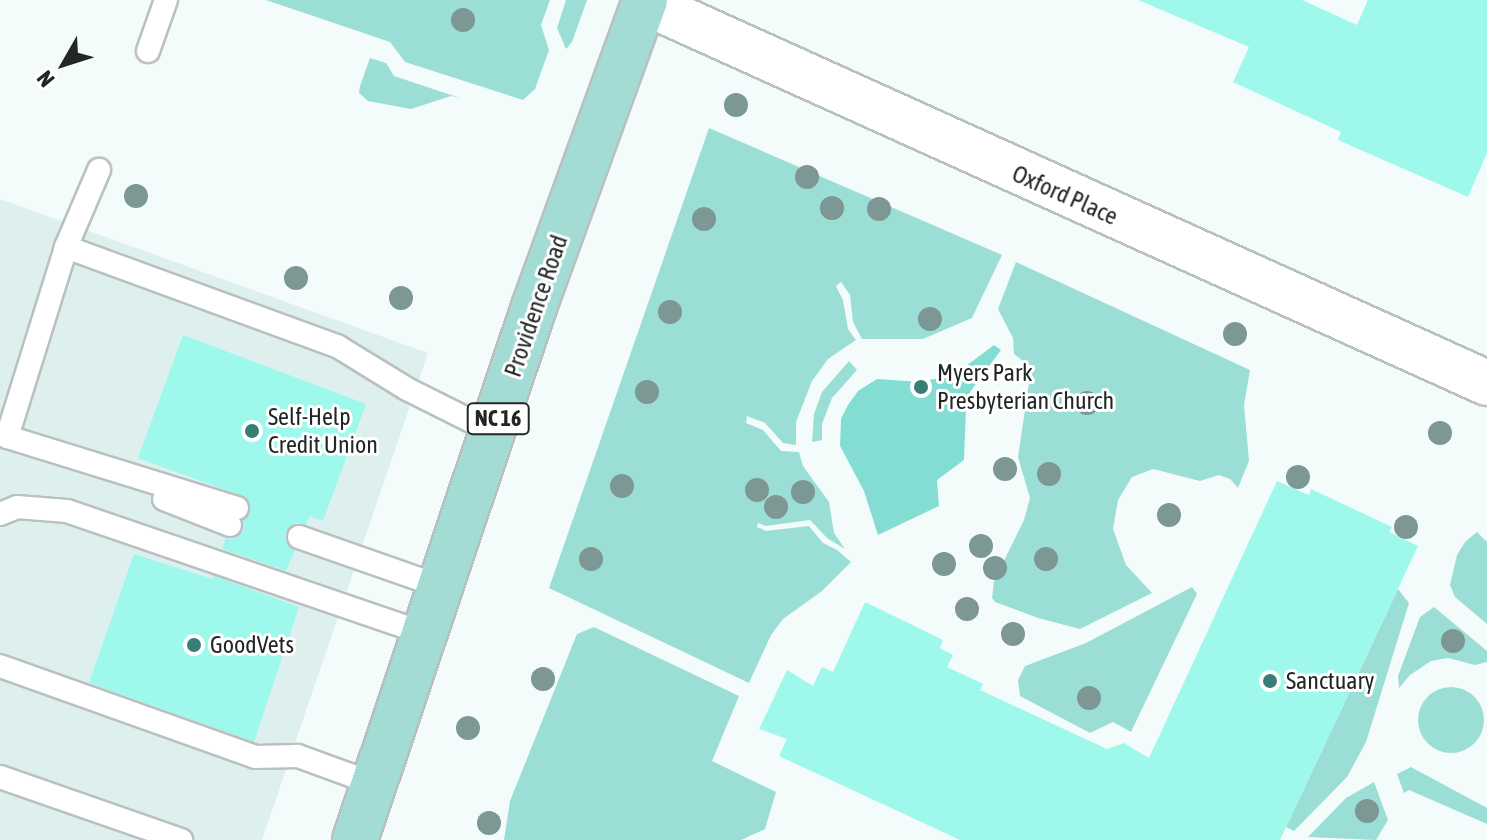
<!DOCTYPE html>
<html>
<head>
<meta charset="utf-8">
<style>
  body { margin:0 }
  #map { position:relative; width:1487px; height:840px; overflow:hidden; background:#f3fcfa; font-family:"Asap Condensed",sans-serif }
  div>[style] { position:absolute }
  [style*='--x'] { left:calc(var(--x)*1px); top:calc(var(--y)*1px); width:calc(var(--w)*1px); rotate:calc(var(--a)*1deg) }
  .built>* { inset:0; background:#def0ed }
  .green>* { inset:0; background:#9bded5 }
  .round { border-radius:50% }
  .forest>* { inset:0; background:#83ddd2 }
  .building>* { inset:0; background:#9ef8ec }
  .roads { filter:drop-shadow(2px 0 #b9c1c0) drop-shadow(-2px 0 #b9c1c0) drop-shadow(0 2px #b9c1c0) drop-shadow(0 -2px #b9c1c0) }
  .lane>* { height:22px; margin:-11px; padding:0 11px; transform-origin:11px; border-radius:11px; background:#fff }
  .street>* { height:44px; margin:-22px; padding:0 22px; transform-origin:22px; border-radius:22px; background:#fff }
  .primary>* { height:44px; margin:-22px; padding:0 22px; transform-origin:22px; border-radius:22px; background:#a3dcd5 }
  .trees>* { width:24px; height:24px; margin:-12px; border-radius:50%; background:#7c9794 }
  .dots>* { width:22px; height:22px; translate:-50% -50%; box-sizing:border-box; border:4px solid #fff; border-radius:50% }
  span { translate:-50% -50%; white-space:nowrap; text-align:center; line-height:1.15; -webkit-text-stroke:6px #fff; paint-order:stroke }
  .shield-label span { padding:2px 6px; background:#fff; border:2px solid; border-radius:6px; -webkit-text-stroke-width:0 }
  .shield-label { font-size:22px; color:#222625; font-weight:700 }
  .street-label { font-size:24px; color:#222625 }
  .poi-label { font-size:24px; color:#222625 }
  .left { translate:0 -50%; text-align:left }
  .north { position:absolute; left:24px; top:24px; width:80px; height:80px; -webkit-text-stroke:6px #fff; paint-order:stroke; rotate:231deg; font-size:22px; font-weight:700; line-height:32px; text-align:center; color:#222625 }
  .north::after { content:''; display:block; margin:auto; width:28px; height:36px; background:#222625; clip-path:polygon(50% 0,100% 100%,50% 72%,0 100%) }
</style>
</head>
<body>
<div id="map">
  <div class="built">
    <div style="clip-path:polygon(0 199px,428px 353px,262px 840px,0 840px)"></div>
  </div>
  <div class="green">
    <div style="clip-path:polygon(266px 0,550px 0,541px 25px,549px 50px,535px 89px,523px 100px,405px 62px,390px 42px)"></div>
    <div style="clip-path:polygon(566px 0,587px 0,572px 42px,566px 49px,557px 28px)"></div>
    <div style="clip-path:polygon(370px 58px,386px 63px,394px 76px,460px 98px,451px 96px,411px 109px,368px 101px,359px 93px,360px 86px)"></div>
    <div style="clip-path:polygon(709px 128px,1002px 255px,972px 318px,923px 339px,862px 339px,853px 322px,850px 295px,841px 282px,836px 286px,843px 300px,848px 329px,856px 340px,828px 359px,812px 381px,796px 422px,796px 445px,783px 443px,765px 423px,747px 416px,746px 423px,763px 430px,781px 451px,799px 452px,803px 466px,829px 502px,834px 533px,845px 549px,827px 538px,810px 520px,766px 526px,758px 523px,757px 527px,766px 531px,809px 526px,823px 543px,837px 550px,851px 562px,822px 591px,783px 619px,771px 635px,749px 683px,549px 588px)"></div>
    <div style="clip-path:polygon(1016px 262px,1250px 370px,1244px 405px,1249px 461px,1238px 488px,1230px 479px,1219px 475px,1200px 481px,1153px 469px,1132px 477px,1118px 500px,1113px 529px,1126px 565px,1152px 593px,1080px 629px,1038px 618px,995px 602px,992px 598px,994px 581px,1024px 520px,1030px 498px,1018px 457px,1030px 376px,1024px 362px,1014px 354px,1013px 338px,998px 309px)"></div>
    <div style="clip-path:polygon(849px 361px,857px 370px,832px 398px,822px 424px,822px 440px,812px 442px,814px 414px,822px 392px)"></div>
    <div style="clip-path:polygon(1477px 532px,1487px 542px,1487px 624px,1455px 597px,1450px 585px,1457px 555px,1465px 542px)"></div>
    <div style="clip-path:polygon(1192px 587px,1197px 594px,1131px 732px,1113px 722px,1090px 733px,1020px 696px,1018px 680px,1025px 666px,1086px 643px)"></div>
    <div style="clip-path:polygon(1398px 589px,1409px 603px,1366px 742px,1347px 777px,1294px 831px,1286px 827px)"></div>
    <div style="clip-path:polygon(1434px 607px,1487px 651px,1487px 662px,1475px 665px,1448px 658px,1431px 661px,1410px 675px,1399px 688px,1398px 676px,1420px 617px)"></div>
    <div style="clip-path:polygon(594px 627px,739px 696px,712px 761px,776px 792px,765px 829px,741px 840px,504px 840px,510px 801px,577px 634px)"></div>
    <div class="round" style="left:1418px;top:687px;width:66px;height:66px"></div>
    <div style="clip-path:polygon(1411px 767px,1487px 808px,1487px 824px,1409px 790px,1404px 793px,1397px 774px)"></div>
    <div style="clip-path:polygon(1374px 782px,1388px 820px,1376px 840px,1308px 837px,1346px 798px)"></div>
  </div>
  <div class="forest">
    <div style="clip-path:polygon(994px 345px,1001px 350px,970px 392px,966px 407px,964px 460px,937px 480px,939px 506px,878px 535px,864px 491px,840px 446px,841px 419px,848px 405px,858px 391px,877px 379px,920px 382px,954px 375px)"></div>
  </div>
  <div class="building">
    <div style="clip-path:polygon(1138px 0,1302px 0,1357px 25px,1368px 0,1487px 0,1487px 153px,1468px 197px,1338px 140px,1341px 132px,1233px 82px,1249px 47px)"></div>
    <div style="clip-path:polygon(183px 335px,366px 404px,323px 521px,310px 516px,306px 525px,296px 523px,286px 532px,285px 540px,295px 550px,286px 571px,222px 549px,226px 538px,233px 539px,243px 531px,243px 520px,250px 511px,247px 498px,138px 458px)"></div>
    <div style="clip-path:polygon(1277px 481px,1309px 495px,1311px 489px,1392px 527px,1389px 532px,1418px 546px,1280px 840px,960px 840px,779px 756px,787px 739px,759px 729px,787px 670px,813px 686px,822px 667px,833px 672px,865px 602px,943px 640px,940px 648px,953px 655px,947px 667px,983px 684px,980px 690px,1107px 749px,1124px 743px,1149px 758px)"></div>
    <div style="clip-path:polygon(134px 554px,213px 579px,214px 576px,299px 607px,254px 742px,89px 683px)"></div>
  </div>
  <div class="roads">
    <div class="lane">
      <div style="--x:148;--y:51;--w:54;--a:-70.6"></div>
      <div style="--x:66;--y:247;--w:84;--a:-66.8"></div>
      <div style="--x:164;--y:499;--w:71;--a:21.5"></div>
      <div style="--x:237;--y:508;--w:241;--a:-162.8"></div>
      <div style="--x:7;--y:437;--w:199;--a:-72.7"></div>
      <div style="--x:66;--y:247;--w:289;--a:20.1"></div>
      <div style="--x:337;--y:346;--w:82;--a:31.6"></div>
      <div style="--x:407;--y:389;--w:96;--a:26.6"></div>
      <div style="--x:0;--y:514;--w:18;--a:-22"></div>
      <div style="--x:17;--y:507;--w:50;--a:4.6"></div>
      <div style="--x:67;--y:511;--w:379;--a:18.9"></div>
      <div style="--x:299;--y:537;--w:151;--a:19.3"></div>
      <div style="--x:0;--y:666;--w:271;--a:19.6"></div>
      <div style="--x:255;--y:757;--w:43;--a:-1.3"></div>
      <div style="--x:298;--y:756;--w:82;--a:20"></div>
      <div style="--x:0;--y:777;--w:192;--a:19.2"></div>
    </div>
    <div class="street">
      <div style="--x:644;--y:2;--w:925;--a:24.32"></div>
    </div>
    <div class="primary">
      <div style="--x:355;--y:840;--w:562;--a:-71.44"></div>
      <div style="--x:534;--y:307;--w:326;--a:-70.1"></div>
    </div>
  </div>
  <div class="trees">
    <div style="left:463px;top:20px"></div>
    <div style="left:736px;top:105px"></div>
    <div style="left:807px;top:177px"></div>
    <div style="left:136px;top:196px"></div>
    <div style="left:832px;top:208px"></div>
    <div style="left:879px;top:209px"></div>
    <div style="left:704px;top:219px"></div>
    <div style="left:296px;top:278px"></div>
    <div style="left:401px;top:298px"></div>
    <div style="left:670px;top:312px"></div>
    <div style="left:930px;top:319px"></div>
    <div style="left:1235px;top:334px"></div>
    <div style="left:647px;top:392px"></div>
    <div style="left:1087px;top:403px"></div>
    <div style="left:1440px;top:433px"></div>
    <div style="left:1005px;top:469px"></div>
    <div style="left:1049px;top:474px"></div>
    <div style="left:1298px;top:477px"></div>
    <div style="left:622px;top:486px"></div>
    <div style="left:757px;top:490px"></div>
    <div style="left:803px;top:492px"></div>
    <div style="left:776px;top:507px"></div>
    <div style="left:1169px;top:515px"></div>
    <div style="left:1406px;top:527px"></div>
    <div style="left:981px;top:546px"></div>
    <div style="left:591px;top:559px"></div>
    <div style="left:1046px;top:559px"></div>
    <div style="left:944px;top:564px"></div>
    <div style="left:995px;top:568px"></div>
    <div style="left:967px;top:609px"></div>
    <div style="left:1013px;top:634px"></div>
    <div style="left:1453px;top:641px"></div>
    <div style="left:543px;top:679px"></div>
    <div style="left:1089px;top:698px"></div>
    <div style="left:468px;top:728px"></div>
    <div style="left:1367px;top:811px"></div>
    <div style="left:489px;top:823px"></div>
  </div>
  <div class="dots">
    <div style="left:921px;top:387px;background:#377e76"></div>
    <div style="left:252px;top:431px;background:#377e76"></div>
    <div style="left:194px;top:645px;background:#377e76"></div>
    <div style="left:1270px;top:681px;background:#377e76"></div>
  </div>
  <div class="shield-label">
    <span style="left:498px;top:419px">NC 16</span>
  </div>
  <div class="street-label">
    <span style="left:1065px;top:195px;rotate:24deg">Oxford Place</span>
    <span style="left:536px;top:306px;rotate:-71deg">Providence Road</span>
  </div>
  <div class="poi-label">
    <span class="left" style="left:937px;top:387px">Myers Park<br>Presbyterian Church</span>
    <span class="left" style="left:268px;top:431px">Self-Help<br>Credit Union</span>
    <span class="left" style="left:210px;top:645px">GoodVets</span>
    <span class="left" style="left:1286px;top:681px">Sanctuary</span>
  </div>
  <div class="north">N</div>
</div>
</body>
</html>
